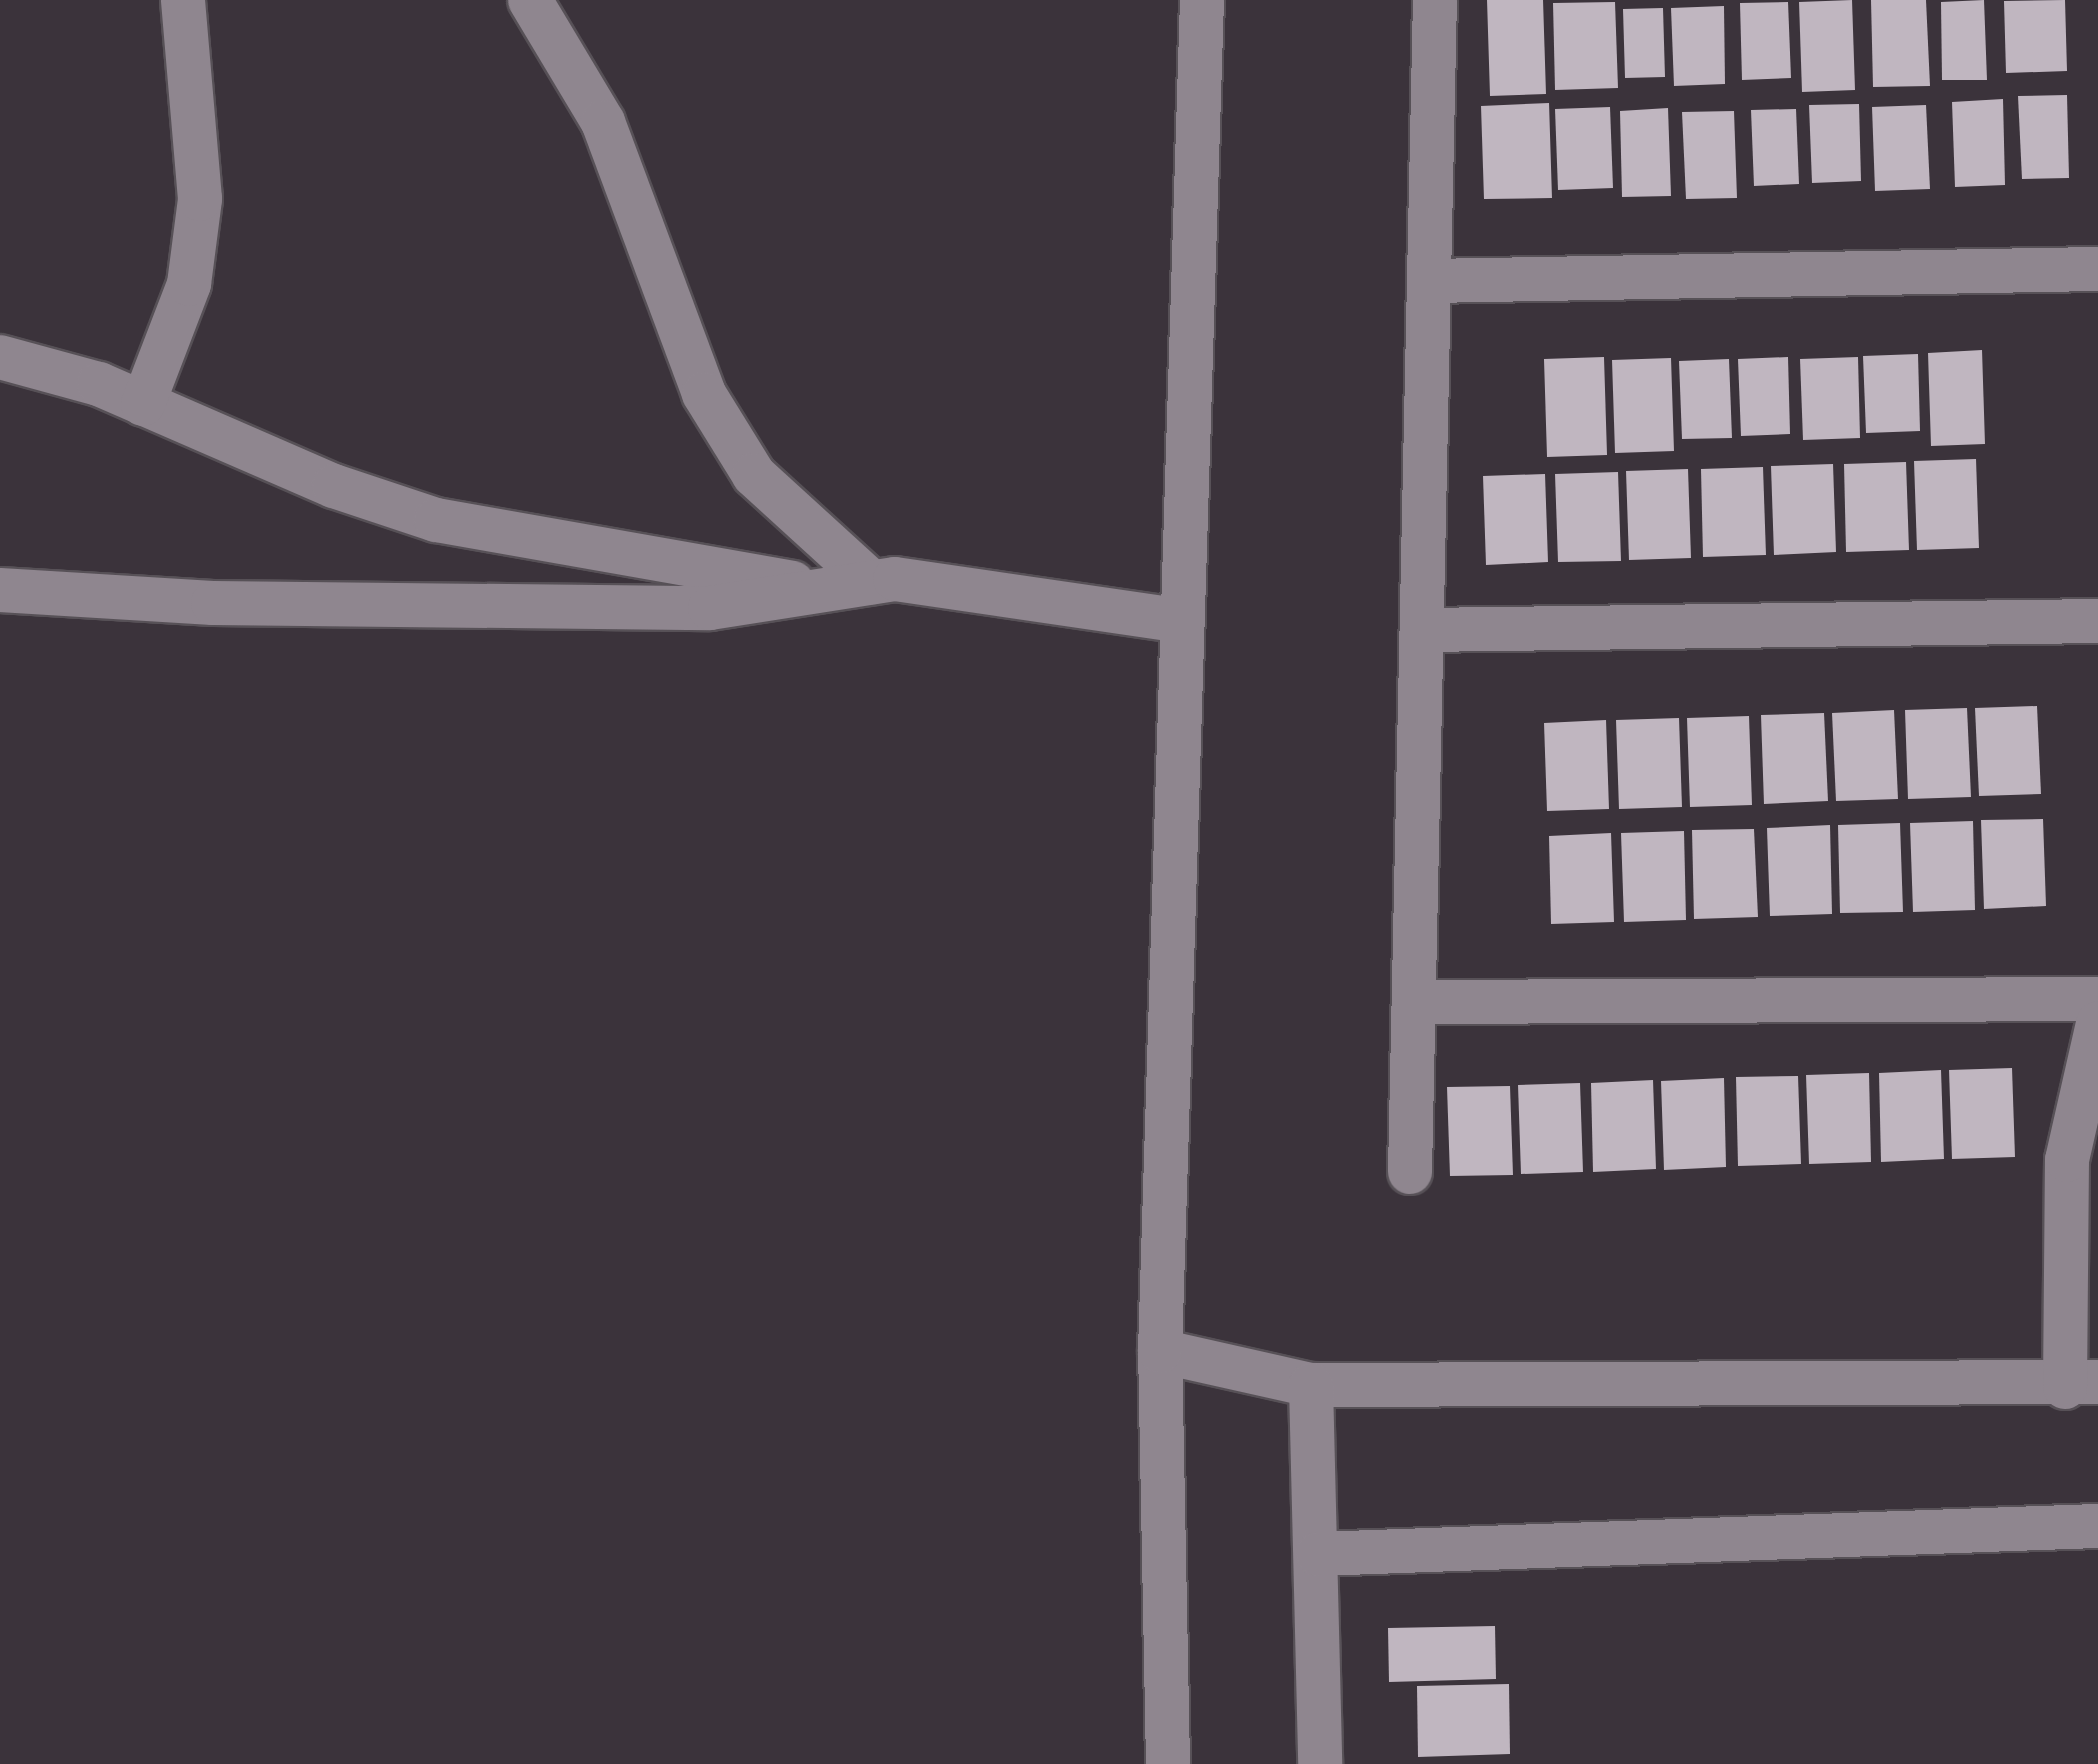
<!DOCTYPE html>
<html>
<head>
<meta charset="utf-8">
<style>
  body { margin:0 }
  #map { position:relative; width:2098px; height:1764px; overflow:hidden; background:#3b333b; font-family:"Sofia Sans Condensed",sans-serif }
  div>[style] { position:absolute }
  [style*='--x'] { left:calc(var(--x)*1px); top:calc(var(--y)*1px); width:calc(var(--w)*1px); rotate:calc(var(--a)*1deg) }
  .building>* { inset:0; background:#c0b6c0 }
  .roads { filter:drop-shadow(2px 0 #575157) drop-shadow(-2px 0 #575157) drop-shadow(0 2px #575157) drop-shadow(0 -2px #575157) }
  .minor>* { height:44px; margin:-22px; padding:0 22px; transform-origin:22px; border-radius:22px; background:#8f868f }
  span { translate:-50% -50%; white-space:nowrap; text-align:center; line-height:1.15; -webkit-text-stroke:8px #201c20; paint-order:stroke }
</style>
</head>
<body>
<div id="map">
  <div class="building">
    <div style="clip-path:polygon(1487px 0,1543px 0,1546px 94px,1490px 96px)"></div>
    <div style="clip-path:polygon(1852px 0,1855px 90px,1802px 92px,1799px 2px)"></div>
    <div style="clip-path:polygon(1871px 0,1926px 0,1930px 86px,1873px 87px)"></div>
    <div style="clip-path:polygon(1984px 0,1987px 80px,1942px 80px,1941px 2px)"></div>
    <div style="clip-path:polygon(2065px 0,2067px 71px,2006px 73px,2004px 1px)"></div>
    <div style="clip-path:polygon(1615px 2px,1618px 88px,1555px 90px,1553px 3px)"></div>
    <div style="clip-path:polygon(1788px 2px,1791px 78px,1742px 80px,1740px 3px)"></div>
    <div style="clip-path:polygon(1724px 6px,1725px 84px,1674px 86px,1671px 8px)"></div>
    <div style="clip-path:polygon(1663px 8px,1665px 77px,1625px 78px,1623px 9px)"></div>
    <div style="clip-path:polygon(2067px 95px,2069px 178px,2022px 179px,2018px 96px)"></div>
    <div style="clip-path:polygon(2003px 99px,2005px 185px,1955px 187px,1952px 102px)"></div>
    <div style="clip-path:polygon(1549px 103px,1552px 198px,1484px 199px,1481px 106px)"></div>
    <div style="clip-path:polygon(1859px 104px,1861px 181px,1812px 183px,1809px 105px)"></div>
    <div style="clip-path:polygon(1926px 105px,1930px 189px,1875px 191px,1872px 107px)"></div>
    <div style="clip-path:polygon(1610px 107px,1613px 188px,1558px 190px,1555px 109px)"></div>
    <div style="clip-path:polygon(1668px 108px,1671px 196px,1622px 197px,1620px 111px)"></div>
    <div style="clip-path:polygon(1796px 109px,1799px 184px,1754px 186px,1751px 110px)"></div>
    <div style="clip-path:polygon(1734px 111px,1737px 198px,1686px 199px,1682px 112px)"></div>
    <div style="clip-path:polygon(1982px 350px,1985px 444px,1931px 446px,1928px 353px)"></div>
    <div style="clip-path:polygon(1918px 354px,1920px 431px,1866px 433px,1863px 356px)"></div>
    <div style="clip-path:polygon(1604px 357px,1607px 455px,1547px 457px,1544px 359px)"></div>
    <div style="clip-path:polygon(1788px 357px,1790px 434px,1741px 436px,1738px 359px)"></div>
    <div style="clip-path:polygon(1858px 357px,1860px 438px,1803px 440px,1800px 359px)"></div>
    <div style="clip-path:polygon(1671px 358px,1674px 451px,1615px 453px,1612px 360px)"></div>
    <div style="clip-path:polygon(1729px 359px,1732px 438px,1682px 439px,1679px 361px)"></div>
    <div style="clip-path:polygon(1976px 459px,1979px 548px,1917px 550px,1914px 461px)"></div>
    <div style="clip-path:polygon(1906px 462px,1909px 550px,1846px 552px,1844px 464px)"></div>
    <div style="clip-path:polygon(1833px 464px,1836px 552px,1774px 555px,1771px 466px)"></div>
    <div style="clip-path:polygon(1763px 467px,1766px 555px,1703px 557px,1701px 469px)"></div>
    <div style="clip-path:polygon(1688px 469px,1691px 558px,1629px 560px,1626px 471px)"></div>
    <div style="clip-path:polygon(1618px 472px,1621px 561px,1558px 562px,1555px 474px)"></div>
    <div style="clip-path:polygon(1545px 474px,1548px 562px,1486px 565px,1483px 476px)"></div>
    <div style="clip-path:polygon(2037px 706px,2041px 794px,1979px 796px,1975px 708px)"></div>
    <div style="clip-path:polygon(1967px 708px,1971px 797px,1908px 799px,1905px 710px)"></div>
    <div style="clip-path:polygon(1894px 710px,1898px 799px,1836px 801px,1832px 713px)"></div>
    <div style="clip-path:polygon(1824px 713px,1828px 801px,1764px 804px,1761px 715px)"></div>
    <div style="clip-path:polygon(1749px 716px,1752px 805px,1690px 807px,1687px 718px)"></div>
    <div style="clip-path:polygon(1679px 718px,1682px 807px,1619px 809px,1616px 720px)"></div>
    <div style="clip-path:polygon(1606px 720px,1609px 809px,1547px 811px,1544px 723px)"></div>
    <div style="clip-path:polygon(2043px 819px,2046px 906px,1984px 909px,1981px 820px)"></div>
    <div style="clip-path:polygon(1973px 821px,1975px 910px,1913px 912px,1910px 823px)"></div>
    <div style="clip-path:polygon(1900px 823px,1903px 912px,1840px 913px,1838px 825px)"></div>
    <div style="clip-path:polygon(1830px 825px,1832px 914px,1770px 916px,1767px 828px)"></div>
    <div style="clip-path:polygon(1754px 829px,1758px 917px,1694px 919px,1692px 830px)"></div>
    <div style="clip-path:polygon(1684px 831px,1686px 920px,1624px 922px,1621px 833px)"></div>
    <div style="clip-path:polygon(1611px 833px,1614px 922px,1551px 924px,1549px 836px)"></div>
    <div style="clip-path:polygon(2012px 1068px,2015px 1157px,1952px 1159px,1949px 1070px)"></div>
    <div style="clip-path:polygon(1941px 1070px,1944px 1159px,1881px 1162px,1879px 1073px)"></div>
    <div style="clip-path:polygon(1869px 1073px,1871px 1162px,1809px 1164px,1806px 1075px)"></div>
    <div style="clip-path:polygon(1798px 1076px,1801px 1164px,1738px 1166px,1736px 1077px)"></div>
    <div style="clip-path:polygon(1724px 1078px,1726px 1167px,1664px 1170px,1661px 1081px)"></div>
    <div style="clip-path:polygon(1653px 1080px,1656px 1169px,1593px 1172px,1591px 1083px)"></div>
    <div style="clip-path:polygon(1580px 1083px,1583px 1172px,1521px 1174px,1518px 1085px)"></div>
    <div style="clip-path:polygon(1510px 1086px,1513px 1175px,1450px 1176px,1447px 1087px)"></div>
    <div style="clip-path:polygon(1495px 1626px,1496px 1679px,1389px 1682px,1388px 1628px)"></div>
    <div style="clip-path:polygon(1509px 1684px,1510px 1754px,1418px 1757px,1417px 1686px)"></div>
  </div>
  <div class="roads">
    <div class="minor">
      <div style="--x:530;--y:0;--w:142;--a:59.1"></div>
      <div style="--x:603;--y:122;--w:290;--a:69.6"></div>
      <div style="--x:704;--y:394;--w:95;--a:58.3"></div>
      <div style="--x:754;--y:475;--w:159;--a:42.4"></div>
      <div style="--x:1429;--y:281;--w:669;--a:-1.03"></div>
      <div style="--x:0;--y:357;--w:103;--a:15.3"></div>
      <div style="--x:99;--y:384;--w:256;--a:23.5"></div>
      <div style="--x:334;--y:486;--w:108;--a:18.4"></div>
      <div style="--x:436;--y:520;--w:362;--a:10"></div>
      <div style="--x:143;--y:404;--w:129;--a:-69"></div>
      <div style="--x:189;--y:284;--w:86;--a:-82.6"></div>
      <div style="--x:200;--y:199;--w:200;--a:-94.9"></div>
      <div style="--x:0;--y:590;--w:213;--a:3.5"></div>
      <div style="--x:213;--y:603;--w:497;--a:0.6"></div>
      <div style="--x:710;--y:608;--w:187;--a:-8.9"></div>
      <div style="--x:895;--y:579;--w:290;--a:8.3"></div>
      <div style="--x:1422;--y:630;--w:676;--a:-0.76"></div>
      <div style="--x:1414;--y:1002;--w:684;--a:-0.25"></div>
      <div style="--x:1410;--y:1172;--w:1172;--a:-88.78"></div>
      <div style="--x:1160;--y:1351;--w:155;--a:12.7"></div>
      <div style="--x:1311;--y:1385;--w:787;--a:-0.22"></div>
      <div style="--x:1311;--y:1385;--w:379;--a:88.6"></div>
      <div style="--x:2065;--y:1387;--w:227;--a:-89.5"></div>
      <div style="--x:2067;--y:1160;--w:140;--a:-77.2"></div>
      <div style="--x:1318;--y:1554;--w:781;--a:-2.06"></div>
      <div style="--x:1168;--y:1764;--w:413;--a:-91.1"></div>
      <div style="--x:1160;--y:1351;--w:1352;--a:-88.22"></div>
    </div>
  </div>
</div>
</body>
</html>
